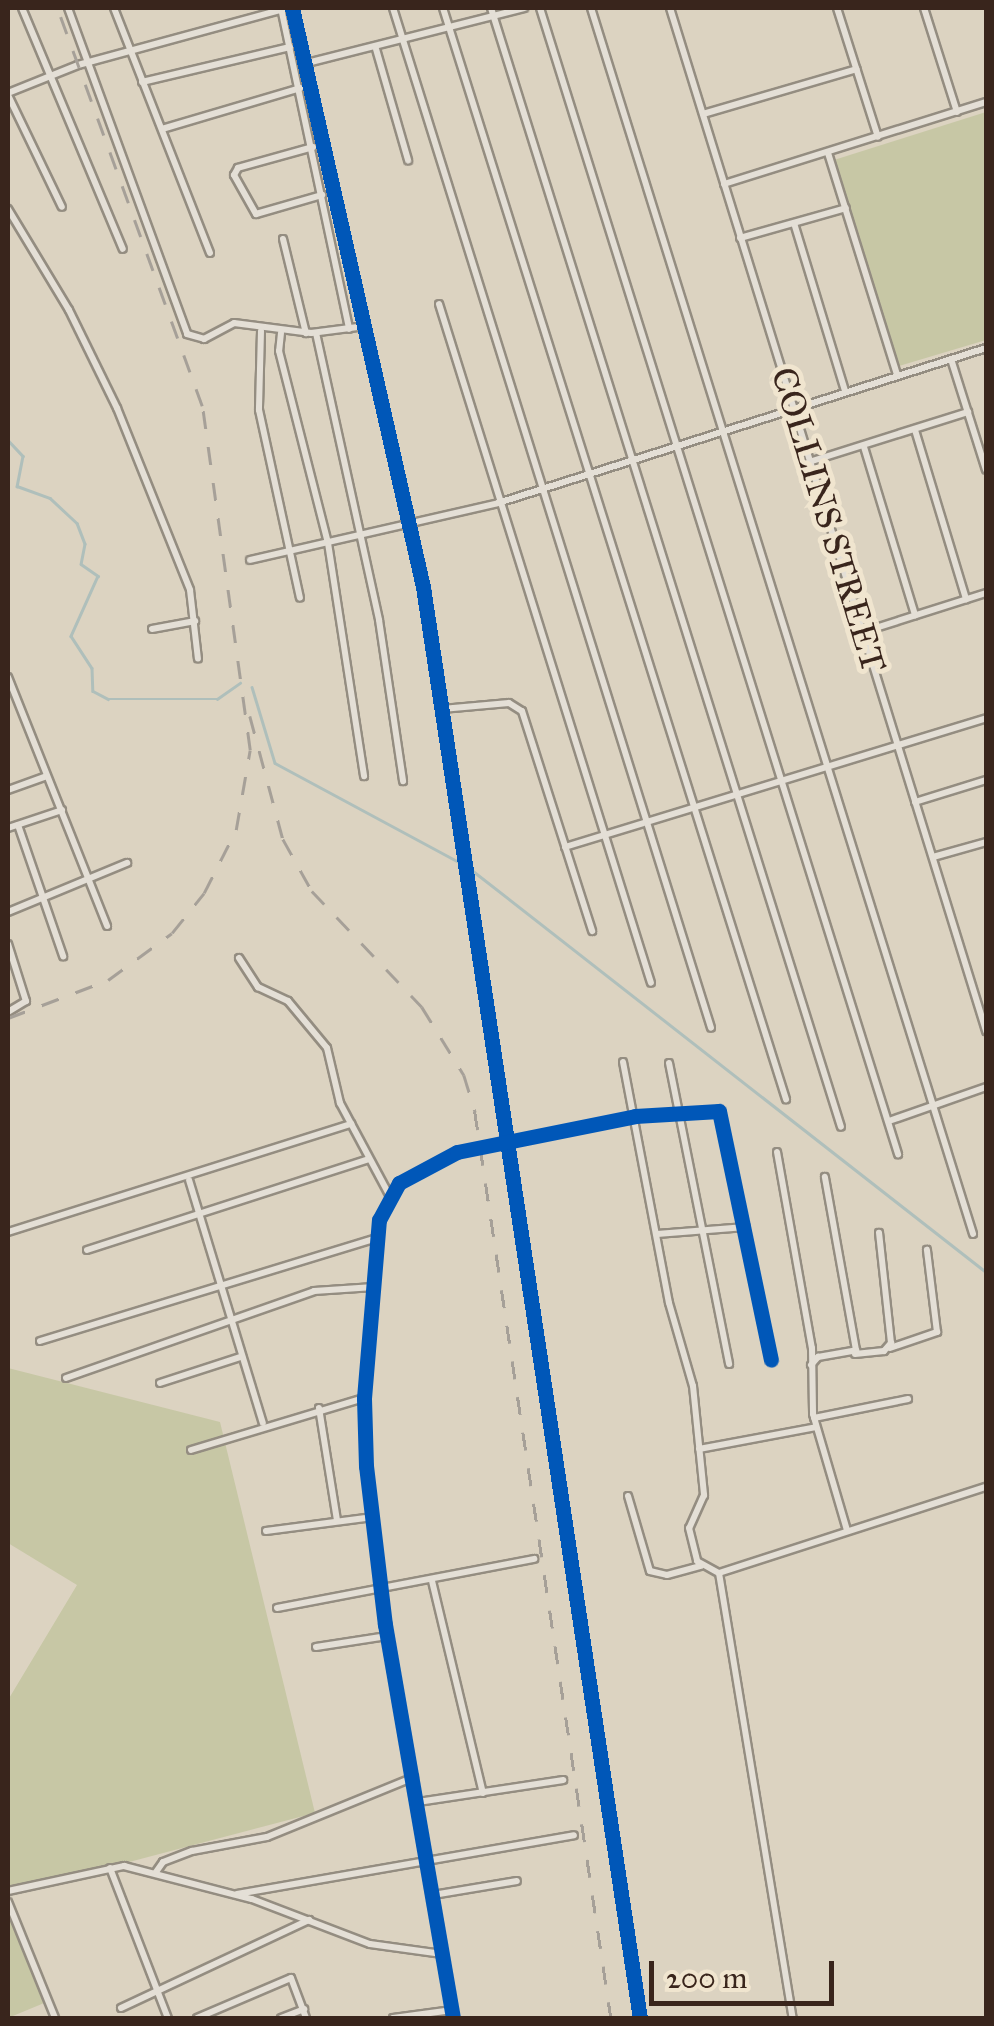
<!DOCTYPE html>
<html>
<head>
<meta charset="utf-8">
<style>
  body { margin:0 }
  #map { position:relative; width:994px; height:2026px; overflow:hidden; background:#dcd3c1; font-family:"IM FELL Great Primer",serif }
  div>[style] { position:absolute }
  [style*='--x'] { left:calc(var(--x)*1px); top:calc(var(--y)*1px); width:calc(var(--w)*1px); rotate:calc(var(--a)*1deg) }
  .green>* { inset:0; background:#c7c7a5 }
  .stream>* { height:2.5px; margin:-1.25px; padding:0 1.25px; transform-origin:1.25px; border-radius:1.25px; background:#afbfbb }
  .roads { filter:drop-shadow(2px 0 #948d81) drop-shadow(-2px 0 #948d81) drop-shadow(0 2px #948d81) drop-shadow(0 -2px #948d81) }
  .street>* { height:6px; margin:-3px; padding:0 3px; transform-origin:3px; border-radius:3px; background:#e4dfd6 }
  .rail>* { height:2.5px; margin-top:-1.25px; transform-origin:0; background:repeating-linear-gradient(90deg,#a6a098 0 18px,transparent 0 36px) }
  .cycleway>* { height:15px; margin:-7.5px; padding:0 7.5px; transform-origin:7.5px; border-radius:7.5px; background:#0057b8 }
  span { translate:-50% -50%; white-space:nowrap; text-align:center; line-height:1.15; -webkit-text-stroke:10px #f0e5cf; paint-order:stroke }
  .street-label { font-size:35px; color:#39251c }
  .frame { position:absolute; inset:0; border:10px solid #39251c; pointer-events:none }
  .scale { position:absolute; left:649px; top:1961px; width:185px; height:45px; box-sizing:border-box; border:5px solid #39251c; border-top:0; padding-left:12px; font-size:30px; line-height:35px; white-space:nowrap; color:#39251c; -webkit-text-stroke:8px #f0e5cf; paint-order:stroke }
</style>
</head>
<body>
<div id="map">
  <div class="green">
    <div style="clip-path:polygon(986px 112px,986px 340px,899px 366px,834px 160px)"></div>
    <div style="clip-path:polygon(8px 1368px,220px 1422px,315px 1813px,8px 1894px,8px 1700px,77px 1585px,8px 1543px)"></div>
    <div style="clip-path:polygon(8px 1899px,49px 2001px,8px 2018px)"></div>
  </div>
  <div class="stream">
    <div style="--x:8;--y:440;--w:22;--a:47"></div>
    <div style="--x:23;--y:456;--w:31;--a:101"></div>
    <div style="--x:17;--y:486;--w:35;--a:20"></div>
    <div style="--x:50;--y:498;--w:37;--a:43"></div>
    <div style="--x:77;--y:523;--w:22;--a:69"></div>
    <div style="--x:85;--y:544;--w:20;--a:101"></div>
    <div style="--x:81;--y:564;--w:21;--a:35"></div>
    <div style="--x:98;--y:576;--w:66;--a:114.2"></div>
    <div style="--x:71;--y:636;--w:38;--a:57"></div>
    <div style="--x:92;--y:668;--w:23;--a:88"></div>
    <div style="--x:93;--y:691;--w:17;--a:28"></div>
    <div style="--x:108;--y:699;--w:109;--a:0"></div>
    <div style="--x:217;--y:699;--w:28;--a:-35"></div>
    <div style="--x:252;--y:687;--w:79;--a:73.2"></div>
    <div style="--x:275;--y:763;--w:211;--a:28.3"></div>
    <div style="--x:468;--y:867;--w:658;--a:38.02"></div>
  </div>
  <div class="roads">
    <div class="street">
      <div style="--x:22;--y:8;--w:261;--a:67.3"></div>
      <div style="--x:68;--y:8;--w:347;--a:69.9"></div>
      <div style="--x:187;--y:334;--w:18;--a:16"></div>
      <div style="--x:204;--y:339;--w:34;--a:-28"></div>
      <div style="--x:234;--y:323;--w:78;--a:7.4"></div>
      <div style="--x:311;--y:333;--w:55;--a:-7.3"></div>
      <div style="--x:114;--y:8;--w:263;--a:68.6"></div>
      <div style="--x:281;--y:8;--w:328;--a:78"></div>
      <div style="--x:292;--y:8;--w:594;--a:77.25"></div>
      <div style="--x:423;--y:587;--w:1447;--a:81.38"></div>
      <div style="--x:393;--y:8;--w:1068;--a:72.68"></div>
      <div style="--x:443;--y:8;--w:1144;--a:72.55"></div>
      <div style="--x:491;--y:8;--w:1172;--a:72.63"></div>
      <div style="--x:540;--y:8;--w:1201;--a:72.65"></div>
      <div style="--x:591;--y:8;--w:1284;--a:72.69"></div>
      <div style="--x:670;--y:8;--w:1071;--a:72.83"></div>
      <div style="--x:837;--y:8;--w:135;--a:72.4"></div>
      <div style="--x:924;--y:8;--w:109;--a:72.4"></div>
      <div style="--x:376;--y:49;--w:116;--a:73.9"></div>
      <div style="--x:307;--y:63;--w:224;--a:-14.2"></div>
      <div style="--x:142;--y:82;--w:152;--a:-13.3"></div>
      <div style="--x:8;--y:93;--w:75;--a:-21.8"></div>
      <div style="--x:78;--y:65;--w:213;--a:-15.2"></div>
      <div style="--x:8;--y:95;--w:124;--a:64.3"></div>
      <div style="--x:703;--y:114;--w:160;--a:-16.3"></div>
      <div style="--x:162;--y:129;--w:144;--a:-16.5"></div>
      <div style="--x:313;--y:147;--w:78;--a:164.4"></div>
      <div style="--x:238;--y:168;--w:8;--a:120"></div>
      <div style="--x:234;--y:175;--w:45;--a:60.6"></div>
      <div style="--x:256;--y:214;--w:69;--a:-16.1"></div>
      <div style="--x:828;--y:153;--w:232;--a:72.7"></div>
      <div style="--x:724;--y:184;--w:275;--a:-17.4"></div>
      <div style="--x:8;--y:209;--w:118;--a:58.9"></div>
      <div style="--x:69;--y:310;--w:109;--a:63.9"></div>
      <div style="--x:117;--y:408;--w:196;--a:68.1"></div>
      <div style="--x:190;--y:590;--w:69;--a:83.4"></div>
      <div style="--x:794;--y:223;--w:176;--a:73.1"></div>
      <div style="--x:740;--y:238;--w:110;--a:-15.8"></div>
      <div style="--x:283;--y:239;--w:97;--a:76.3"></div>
      <div style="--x:439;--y:304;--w:711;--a:72.66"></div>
      <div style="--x:261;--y:331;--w:79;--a:91.5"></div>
      <div style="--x:259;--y:410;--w:192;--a:77.7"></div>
      <div style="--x:281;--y:333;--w:18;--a:96"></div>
      <div style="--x:279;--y:351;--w:198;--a:75.7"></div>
      <div style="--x:328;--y:543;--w:236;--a:81.2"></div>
      <div style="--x:316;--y:333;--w:294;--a:77.6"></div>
      <div style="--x:379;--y:620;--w:163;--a:81.5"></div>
      <div style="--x:951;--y:359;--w:116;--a:72.5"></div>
      <div style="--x:915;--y:430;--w:177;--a:73.2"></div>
      <div style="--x:864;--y:447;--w:176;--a:73.1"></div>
      <div style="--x:809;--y:462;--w:167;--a:-17.5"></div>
      <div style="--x:250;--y:560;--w:254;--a:-12.9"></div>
      <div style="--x:498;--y:503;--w:512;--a:-17.62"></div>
      <div style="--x:152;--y:629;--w:44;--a:-10.5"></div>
      <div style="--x:863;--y:632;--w:129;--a:-17.6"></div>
      <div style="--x:8;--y:677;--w:268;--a:68.3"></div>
      <div style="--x:442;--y:709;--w:67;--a:-5.1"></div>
      <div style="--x:509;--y:703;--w:15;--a:32"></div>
      <div style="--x:522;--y:711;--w:231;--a:72.3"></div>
      <div style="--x:8;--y:790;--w:41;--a:-19.7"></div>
      <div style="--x:915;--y:802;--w:74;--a:-17.2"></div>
      <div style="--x:18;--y:825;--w:139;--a:71"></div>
      <div style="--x:8;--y:828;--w:57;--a:-18.4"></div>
      <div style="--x:565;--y:847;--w:440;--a:-17"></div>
      <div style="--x:933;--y:857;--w:55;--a:-15.8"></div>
      <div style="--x:8;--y:912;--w:129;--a:-22.4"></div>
      <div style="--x:8;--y:944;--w:60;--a:72.5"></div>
      <div style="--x:26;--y:1001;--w:21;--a:149"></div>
      <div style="--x:239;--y:958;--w:35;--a:57"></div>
      <div style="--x:258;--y:987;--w:33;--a:25"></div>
      <div style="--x:288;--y:1001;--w:61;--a:50.3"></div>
      <div style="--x:327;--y:1048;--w:57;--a:76.7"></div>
      <div style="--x:340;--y:1103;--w:108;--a:61.8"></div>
      <div style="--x:623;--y:1062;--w:245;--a:79.2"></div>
      <div style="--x:669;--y:1303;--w:86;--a:73.9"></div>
      <div style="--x:693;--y:1386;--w:110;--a:84.2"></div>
      <div style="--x:704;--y:1495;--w:36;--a:114"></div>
      <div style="--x:689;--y:1528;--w:34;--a:76"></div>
      <div style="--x:697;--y:1561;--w:25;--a:29"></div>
      <div style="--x:669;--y:1063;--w:307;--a:78.7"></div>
      <div style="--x:889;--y:1121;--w:103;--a:-19.3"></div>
      <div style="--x:777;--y:1152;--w:199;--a:79.9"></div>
      <div style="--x:812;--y:1348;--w:66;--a:89.1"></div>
      <div style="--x:813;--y:1414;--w:121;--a:73.7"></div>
      <div style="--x:189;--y:1180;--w:254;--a:73.1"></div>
      <div style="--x:8;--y:1232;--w:360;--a:-17.5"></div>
      <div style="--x:657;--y:1234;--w:89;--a:-4.5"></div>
      <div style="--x:87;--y:1250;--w:296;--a:-17.9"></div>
      <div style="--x:40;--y:1341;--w:351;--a:-17"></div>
      <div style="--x:890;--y:1348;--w:50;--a:-18.8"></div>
      <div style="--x:937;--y:1332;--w:83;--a:-97"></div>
      <div style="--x:855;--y:1354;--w:29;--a:-6"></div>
      <div style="--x:884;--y:1351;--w:11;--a:-49"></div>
      <div style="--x:891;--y:1343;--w:111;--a:-96.2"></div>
      <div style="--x:811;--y:1365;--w:11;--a:-49"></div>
      <div style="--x:818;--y:1357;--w:39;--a:-10"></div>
      <div style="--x:856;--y:1350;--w:176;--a:-100.2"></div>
      <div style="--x:66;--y:1378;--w:263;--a:-19.3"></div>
      <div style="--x:314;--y:1291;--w:60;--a:-3.8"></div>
      <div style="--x:160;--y:1383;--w:84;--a:-18"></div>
      <div style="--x:319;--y:1408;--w:114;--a:80.9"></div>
      <div style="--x:814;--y:1418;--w:96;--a:-11.4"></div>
      <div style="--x:699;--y:1449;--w:119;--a:-10.6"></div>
      <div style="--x:191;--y:1450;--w:181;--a:-16.7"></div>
      <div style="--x:628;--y:1496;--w:78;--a:73.7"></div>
      <div style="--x:650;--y:1571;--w:17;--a:13"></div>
      <div style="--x:667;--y:1575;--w:35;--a:-15"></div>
      <div style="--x:266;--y:1531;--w:108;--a:-7.5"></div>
      <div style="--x:719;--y:1573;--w:451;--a:80.6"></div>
      <div style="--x:719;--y:1573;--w:281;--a:-17.9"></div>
      <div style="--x:432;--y:1581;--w:218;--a:76.5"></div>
      <div style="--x:277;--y:1608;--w:262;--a:-10.8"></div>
      <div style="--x:316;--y:1647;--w:72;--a:-8.8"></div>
      <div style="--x:418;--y:1802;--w:147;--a:-8.6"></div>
      <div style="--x:110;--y:1868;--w:161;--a:68.9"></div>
      <div style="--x:156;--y:1872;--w:12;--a:-55"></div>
      <div style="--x:163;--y:1862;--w:31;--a:-21"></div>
      <div style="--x:192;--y:1851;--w:76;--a:-10.6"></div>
      <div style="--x:267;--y:1837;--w:159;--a:-22.2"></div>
      <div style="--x:8;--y:1891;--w:119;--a:-12.2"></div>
      <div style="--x:124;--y:1866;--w:132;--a:14.5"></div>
      <div style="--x:252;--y:1899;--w:126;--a:20.9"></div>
      <div style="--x:370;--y:1944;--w:73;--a:7.9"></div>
      <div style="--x:237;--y:1894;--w:342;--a:-9.9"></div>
      <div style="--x:433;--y:1895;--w:85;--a:-9.5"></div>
      <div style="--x:8;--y:1902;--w:125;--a:67.9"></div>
      <div style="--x:121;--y:2008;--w:208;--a:-25.1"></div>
      <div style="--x:197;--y:2018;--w:102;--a:-23.1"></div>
      <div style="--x:291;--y:1978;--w:43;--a:69.4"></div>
      <div style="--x:281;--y:2018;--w:25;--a:-21"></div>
      <div style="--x:393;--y:2018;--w:60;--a:-7.7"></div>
      <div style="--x:453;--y:2018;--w:399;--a:-99.8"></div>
      <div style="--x:385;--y:1625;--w:160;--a:-96.8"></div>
      <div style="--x:366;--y:1466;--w:68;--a:-91.7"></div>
      <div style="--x:364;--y:1398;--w:179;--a:-85.2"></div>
      <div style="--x:379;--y:1220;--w:42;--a:-61.6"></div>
      <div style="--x:399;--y:1183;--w:66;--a:-28.1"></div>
      <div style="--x:457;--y:1152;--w:182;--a:-11.4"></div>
      <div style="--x:635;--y:1116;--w:84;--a:-3.4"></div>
      <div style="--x:719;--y:1111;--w:254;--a:78.2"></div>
    </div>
  </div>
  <div class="rail">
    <div style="--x:250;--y:716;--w:127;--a:75"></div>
    <div style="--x:283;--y:839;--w:60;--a:60.9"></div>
    <div style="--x:312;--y:891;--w:160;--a:46.5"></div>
    <div style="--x:422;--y:1007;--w:80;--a:58.3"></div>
    <div style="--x:464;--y:1075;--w:39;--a:73"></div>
    <div style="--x:475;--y:1112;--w:916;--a:81.46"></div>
    <div style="--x:8;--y:1018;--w:107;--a:-20.8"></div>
    <div style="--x:108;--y:980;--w:79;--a:-36.3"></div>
    <div style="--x:172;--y:933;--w:51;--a:-51.3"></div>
    <div style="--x:204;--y:893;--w:71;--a:-63.1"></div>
    <div style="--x:236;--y:830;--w:81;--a:-80.1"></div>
    <div style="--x:250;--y:750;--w:347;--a:-97.9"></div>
    <div style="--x:202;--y:406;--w:424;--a:-110"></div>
  </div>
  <div class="cycleway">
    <div style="--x:292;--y:8;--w:594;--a:77.25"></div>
    <div style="--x:423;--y:587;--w:1447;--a:81.38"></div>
    <div style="--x:453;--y:2018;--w:399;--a:-99.8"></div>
    <div style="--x:385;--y:1625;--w:160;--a:-96.8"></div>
    <div style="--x:366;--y:1466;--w:68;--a:-91.7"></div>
    <div style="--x:364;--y:1398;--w:179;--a:-85.2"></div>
    <div style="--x:379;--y:1220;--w:42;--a:-61.6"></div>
    <div style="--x:399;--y:1183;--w:66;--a:-28.1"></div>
    <div style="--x:457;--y:1152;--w:182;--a:-11.4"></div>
    <div style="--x:635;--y:1116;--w:84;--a:-3.4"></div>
    <div style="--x:719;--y:1111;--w:254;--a:78.2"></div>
  </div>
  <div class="street-label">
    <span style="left:828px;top:520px;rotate:73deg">COLLINS STREET</span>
  </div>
  <div class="frame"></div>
  <div class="scale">200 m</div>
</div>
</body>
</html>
